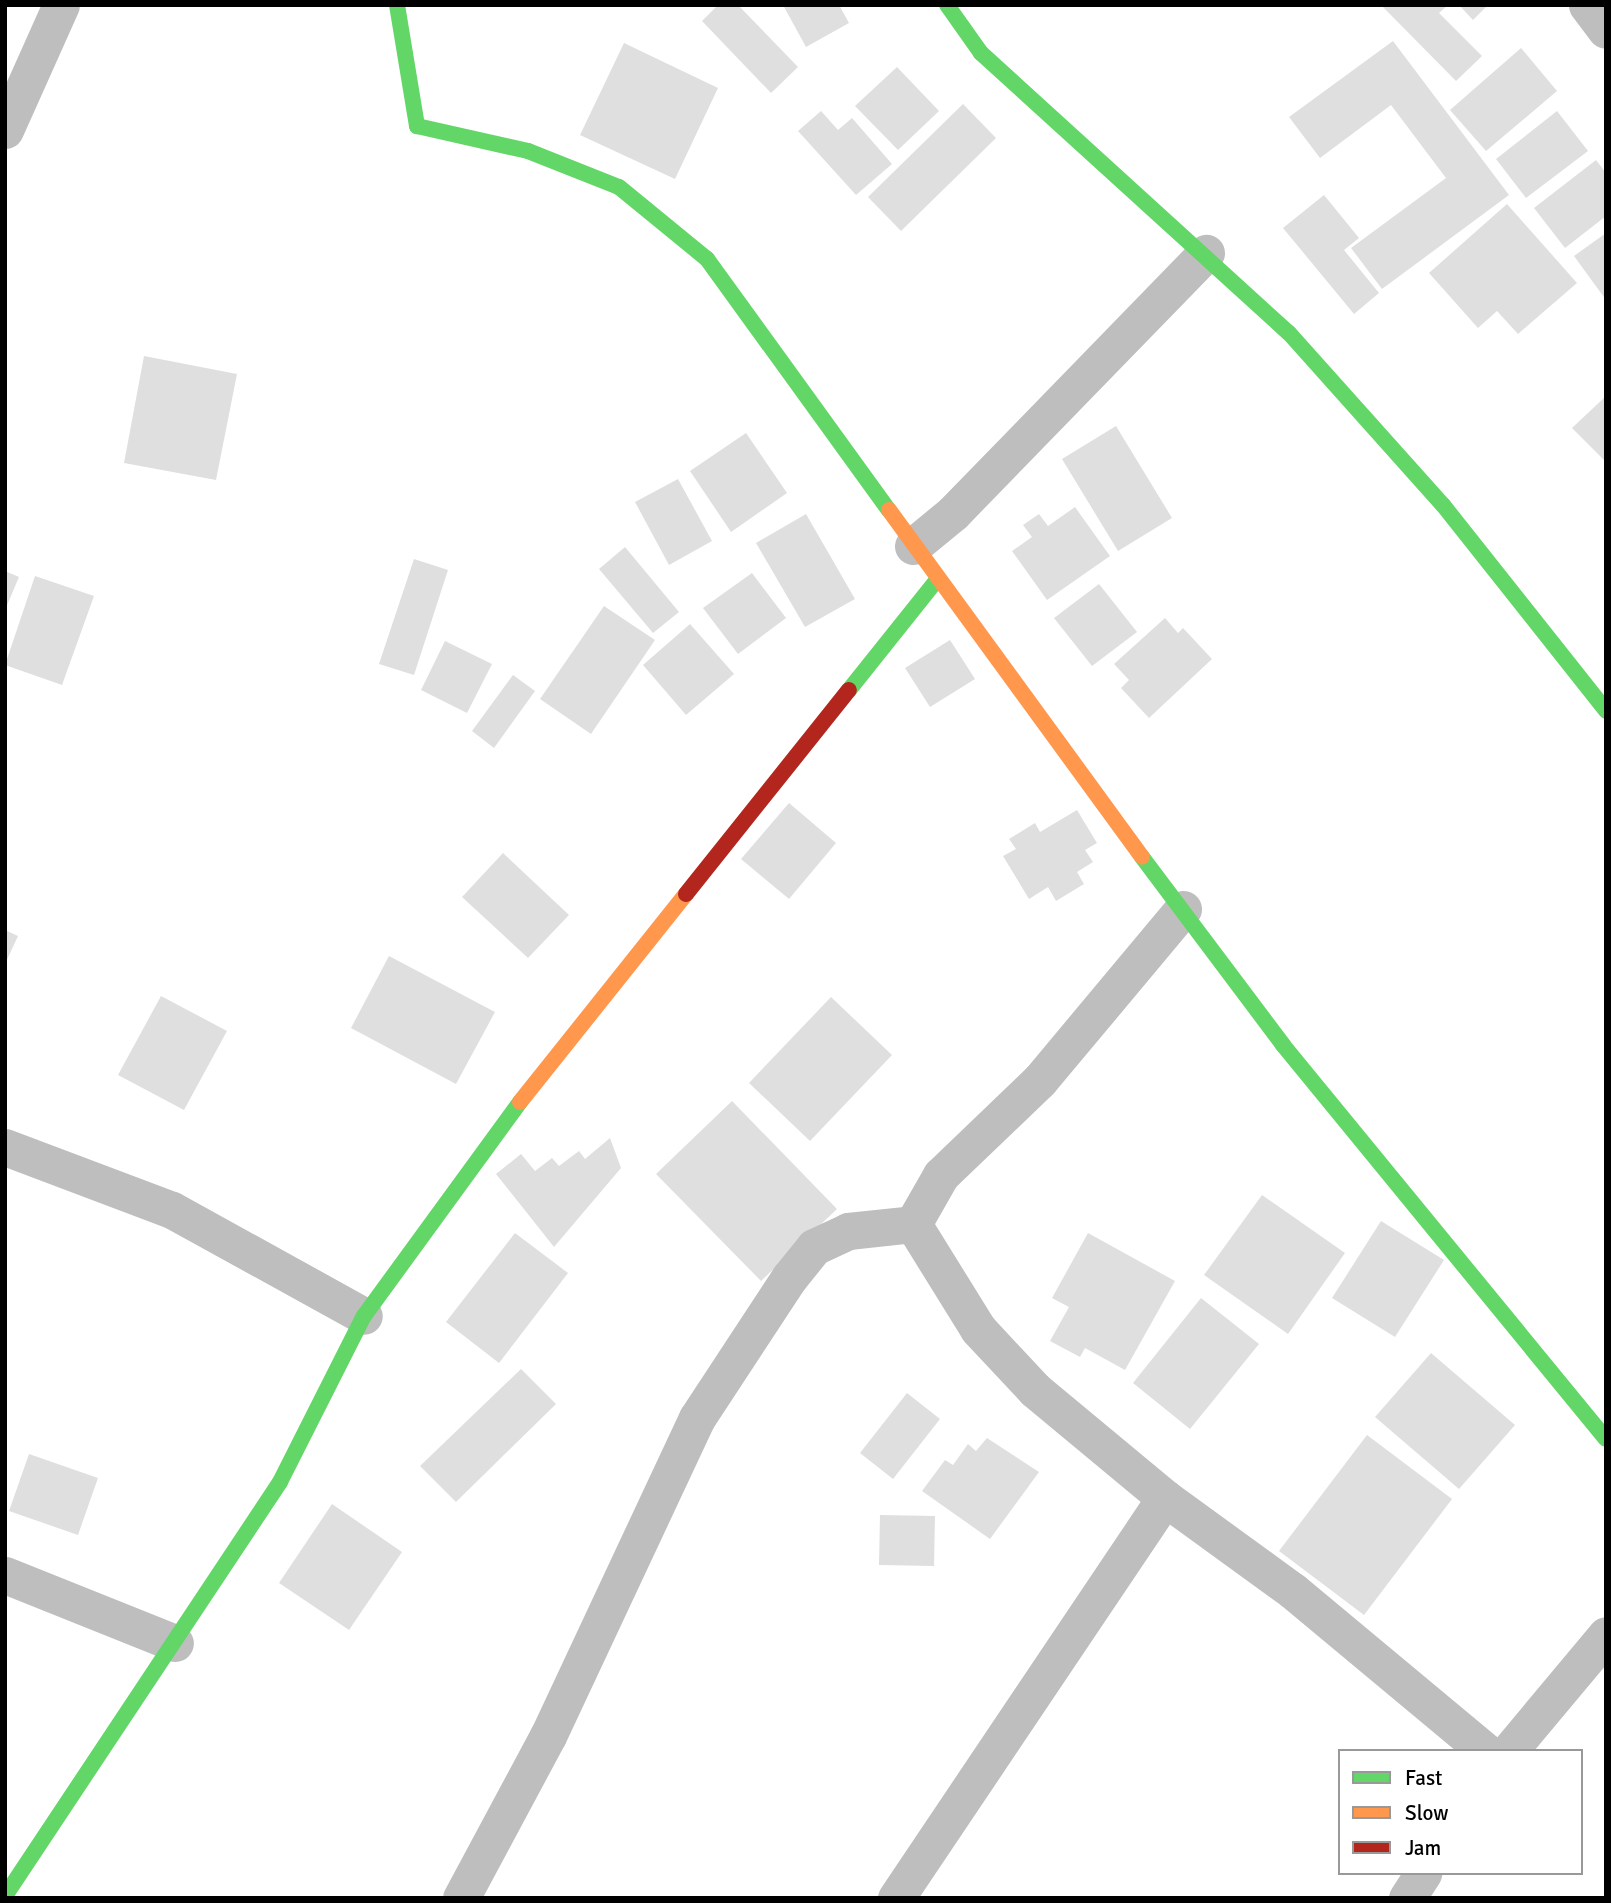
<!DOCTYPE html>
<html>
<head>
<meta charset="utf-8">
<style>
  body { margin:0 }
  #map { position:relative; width:1611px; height:1903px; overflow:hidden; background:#fff; font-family:Signika,sans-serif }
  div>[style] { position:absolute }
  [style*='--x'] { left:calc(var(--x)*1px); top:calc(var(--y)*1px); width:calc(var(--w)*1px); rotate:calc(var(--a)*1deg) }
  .building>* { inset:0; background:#dfdfdf }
  .street>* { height:37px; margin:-18.5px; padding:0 18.5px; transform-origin:18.5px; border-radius:18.5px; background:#bebebe }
  .fast>* { height:16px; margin:-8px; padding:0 8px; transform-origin:8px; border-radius:8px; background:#63d668 }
  .slow>* { height:16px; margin:-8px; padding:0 8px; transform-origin:8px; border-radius:8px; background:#ff974d }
  .jam>* { height:16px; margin:-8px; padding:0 8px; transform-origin:8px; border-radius:8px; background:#b3261e }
  span { translate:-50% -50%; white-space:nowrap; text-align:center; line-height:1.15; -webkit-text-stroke:5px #fff; paint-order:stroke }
  .frame { position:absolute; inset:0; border:7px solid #000; pointer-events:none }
  .legend { position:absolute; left:1338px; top:1749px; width:245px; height:126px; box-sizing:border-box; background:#fff; border:2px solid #999; margin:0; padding:9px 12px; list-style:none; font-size:21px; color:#000 }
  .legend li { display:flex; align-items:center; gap:14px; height:35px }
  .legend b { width:35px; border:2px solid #999 }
</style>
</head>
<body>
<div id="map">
  <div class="building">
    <div style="clip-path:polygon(718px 5px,738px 5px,798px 67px,771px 93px,702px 21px)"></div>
    <div style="clip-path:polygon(783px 5px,839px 5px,849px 23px,806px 47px)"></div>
    <div style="clip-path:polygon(1381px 5px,1448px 5px,1439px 13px,1482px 56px,1456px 81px)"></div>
    <div style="clip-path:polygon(1459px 5px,1488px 5px,1473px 20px)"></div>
    <div style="clip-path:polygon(1393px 41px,1509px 195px,1382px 289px,1351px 248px,1446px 178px,1391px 105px,1320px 158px,1289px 117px)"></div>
    <div style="clip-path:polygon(624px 43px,718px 88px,675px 179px,580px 135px)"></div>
    <div style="clip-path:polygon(1521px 48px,1557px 91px,1486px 151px,1450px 110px)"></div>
    <div style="clip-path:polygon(897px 67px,939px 111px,898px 150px,855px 106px)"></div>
    <div style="clip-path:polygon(963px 104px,996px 138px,901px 231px,868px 197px)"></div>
    <div style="clip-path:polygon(821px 111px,838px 130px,852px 118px,892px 164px,856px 195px,798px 131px)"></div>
    <div style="clip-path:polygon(1557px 111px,1588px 151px,1526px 198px,1496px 159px)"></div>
    <div style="clip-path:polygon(1596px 160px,1606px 173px,1606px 216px,1565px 248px,1534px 208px)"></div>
    <div style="clip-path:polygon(1324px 195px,1359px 238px,1344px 250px,1379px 293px,1354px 314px,1283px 228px)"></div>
    <div style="clip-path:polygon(1507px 204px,1577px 283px,1518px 334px,1497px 311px,1478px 328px,1429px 273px)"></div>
    <div style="clip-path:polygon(1606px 233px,1606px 300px,1574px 256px)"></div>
    <div style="clip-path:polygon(144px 356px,237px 374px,216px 480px,124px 463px)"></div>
    <div style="clip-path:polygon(1606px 396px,1606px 462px,1572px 428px)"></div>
    <div style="clip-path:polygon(1116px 426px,1172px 518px,1118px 551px,1062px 459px)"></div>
    <div style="clip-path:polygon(746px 433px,787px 493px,731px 532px,690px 471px)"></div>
    <div style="clip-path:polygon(678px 479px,712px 541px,669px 565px,635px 502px)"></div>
    <div style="clip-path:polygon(1075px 507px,1110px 556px,1047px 600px,1012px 551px,1032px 537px,1023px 525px,1039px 514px,1048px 526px)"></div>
    <div style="clip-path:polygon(806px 514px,855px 599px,805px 627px,756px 543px)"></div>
    <div style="clip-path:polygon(625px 547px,679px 612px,653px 633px,599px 569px)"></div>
    <div style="clip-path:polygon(414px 559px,448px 570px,414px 675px,379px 664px)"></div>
    <div style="clip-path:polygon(5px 571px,19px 577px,5px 610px)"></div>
    <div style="clip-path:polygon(752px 573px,786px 618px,738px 654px,703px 608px)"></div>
    <div style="clip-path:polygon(35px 576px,94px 596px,62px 685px,5px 665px)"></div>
    <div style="clip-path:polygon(1099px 584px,1137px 632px,1092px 666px,1054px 618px)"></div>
    <div style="clip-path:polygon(604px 606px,655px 640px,591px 734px,540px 699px)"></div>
    <div style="clip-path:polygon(1165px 618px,1178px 633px,1183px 628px,1212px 659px,1149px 718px,1121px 688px,1129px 680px,1114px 664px)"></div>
    <div style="clip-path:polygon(690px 624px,734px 674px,686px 715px,643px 665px)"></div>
    <div style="clip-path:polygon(950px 640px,975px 679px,930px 707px,905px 668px)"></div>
    <div style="clip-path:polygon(445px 641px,492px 664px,467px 713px,421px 690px)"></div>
    <div style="clip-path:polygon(513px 675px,535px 691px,494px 748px,472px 731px)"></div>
    <div style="clip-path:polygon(789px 803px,836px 843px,789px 899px,741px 859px)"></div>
    <div style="clip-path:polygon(1077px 810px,1097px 843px,1085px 850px,1093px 862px,1077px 872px,1084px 884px,1056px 901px,1048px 887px,1029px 899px,1003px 856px,1016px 849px,1009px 839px,1035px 823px,1040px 832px)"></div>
    <div style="clip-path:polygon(503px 853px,569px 915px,528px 958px,462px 897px)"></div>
    <div style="clip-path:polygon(5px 930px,18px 936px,5px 964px)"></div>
    <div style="clip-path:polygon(389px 956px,495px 1012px,456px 1084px,351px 1028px)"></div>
    <div style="clip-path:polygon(161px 996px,227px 1031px,184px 1110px,118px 1075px)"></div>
    <div style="clip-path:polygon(831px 997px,892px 1055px,810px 1141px,749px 1083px)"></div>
    <div style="clip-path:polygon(732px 1101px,837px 1209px,761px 1281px,656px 1174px)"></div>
    <div style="clip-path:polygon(610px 1138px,621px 1168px,554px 1247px,496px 1174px,521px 1154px,535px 1171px,552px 1158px,559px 1166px,579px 1151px,585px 1159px)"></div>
    <div style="clip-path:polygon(1262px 1195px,1345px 1253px,1288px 1334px,1204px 1275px)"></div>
    <div style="clip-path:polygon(1381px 1221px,1444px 1260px,1395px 1337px,1332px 1298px)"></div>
    <div style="clip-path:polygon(515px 1233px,568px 1273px,499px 1363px,446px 1322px)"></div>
    <div style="clip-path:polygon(1088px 1233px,1175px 1281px,1125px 1370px,1085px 1348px,1080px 1357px,1050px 1341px,1069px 1307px,1052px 1298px)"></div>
    <div style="clip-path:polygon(1201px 1298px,1259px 1344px,1190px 1429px,1133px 1383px)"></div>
    <div style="clip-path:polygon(1431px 1353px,1515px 1425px,1459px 1489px,1375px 1417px)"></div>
    <div style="clip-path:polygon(521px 1369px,556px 1404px,456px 1502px,420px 1466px)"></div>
    <div style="clip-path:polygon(907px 1393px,940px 1419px,893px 1479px,860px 1453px)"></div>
    <div style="clip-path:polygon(1367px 1435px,1452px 1499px,1364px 1615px,1279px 1551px)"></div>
    <div style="clip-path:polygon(987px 1438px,1039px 1472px,990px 1539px,922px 1491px,945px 1460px,953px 1465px,968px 1444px,976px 1451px)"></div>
    <div style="clip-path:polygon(29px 1454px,98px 1478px,78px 1535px,9px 1511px)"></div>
    <div style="clip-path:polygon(332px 1504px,402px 1552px,349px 1630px,279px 1583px)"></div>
    <div style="clip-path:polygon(880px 1515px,935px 1516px,934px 1566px,879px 1565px)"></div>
  </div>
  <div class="street">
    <div style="--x:1587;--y:5;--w:31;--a:53"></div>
    <div style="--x:5;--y:130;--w:137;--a:-65.9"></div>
    <div style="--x:913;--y:546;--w:52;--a:-39.5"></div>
    <div style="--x:953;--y:513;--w:363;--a:-45.8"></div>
    <div style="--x:5;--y:1147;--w:178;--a:20.7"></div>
    <div style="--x:172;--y:1210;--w:219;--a:28.9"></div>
    <div style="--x:913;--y:1224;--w:123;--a:58.2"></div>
    <div style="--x:978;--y:1329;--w:83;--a:46.9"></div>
    <div style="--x:1035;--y:1390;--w:169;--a:39.7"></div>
    <div style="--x:1165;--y:1498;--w:158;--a:36"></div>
    <div style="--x:1293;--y:1591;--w:250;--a:39.8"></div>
    <div style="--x:913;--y:1224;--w:56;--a:-60.3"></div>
    <div style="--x:941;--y:1175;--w:137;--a:-43.8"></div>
    <div style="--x:1040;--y:1080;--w:223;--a:-50.1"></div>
    <div style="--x:5;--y:1575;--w:183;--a:21.8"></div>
    <div style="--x:1509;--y:1751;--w:151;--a:-50.1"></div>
    <div style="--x:461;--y:1898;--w:184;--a:-61.8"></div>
    <div style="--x:548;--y:1736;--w:351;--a:-64.9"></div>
    <div style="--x:697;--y:1418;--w:168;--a:-56.7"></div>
    <div style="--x:789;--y:1278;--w:40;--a:-51"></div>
    <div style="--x:814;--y:1247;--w:38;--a:-25"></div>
    <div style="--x:848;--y:1231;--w:65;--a:-6.1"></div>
    <div style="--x:896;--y:1898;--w:482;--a:-56.1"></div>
    <div style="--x:1407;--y:1898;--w:30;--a:-57"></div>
  </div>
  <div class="fast">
    <div style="--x:397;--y:5;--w:123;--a:80.6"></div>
    <div style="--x:417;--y:126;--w:114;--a:12.7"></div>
    <div style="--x:528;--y:151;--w:98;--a:21.6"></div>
    <div style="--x:619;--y:187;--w:114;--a:39.3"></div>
    <div style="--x:707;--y:259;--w:310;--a:54.1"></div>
    <div style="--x:947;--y:5;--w:59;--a:54.7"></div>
    <div style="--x:981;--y:53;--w:416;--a:42.3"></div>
    <div style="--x:1289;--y:333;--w:231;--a:48.2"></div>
    <div style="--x:1443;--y:505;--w:263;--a:51.6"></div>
    <div style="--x:849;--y:690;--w:139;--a:-51.4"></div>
    <div style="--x:1142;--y:857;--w:235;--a:53.1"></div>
    <div style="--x:1283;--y:1045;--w:509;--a:50.66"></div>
    <div style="--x:5;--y:1896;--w:497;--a:-56.4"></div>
    <div style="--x:280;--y:1482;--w:186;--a:-63.2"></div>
    <div style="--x:364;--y:1316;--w:265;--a:-53.9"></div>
  </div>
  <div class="slow">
    <div style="--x:889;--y:510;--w:429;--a:53.9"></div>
    <div style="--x:520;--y:1102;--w:266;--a:-51.4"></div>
  </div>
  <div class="jam">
    <div style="--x:686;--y:894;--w:261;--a:-51.4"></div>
  </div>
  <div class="frame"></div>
  <ul class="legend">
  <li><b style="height:9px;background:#63d668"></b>Fast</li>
  <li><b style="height:9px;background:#ff974d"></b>Slow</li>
  <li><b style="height:9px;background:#b3261e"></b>Jam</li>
  </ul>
</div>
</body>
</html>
